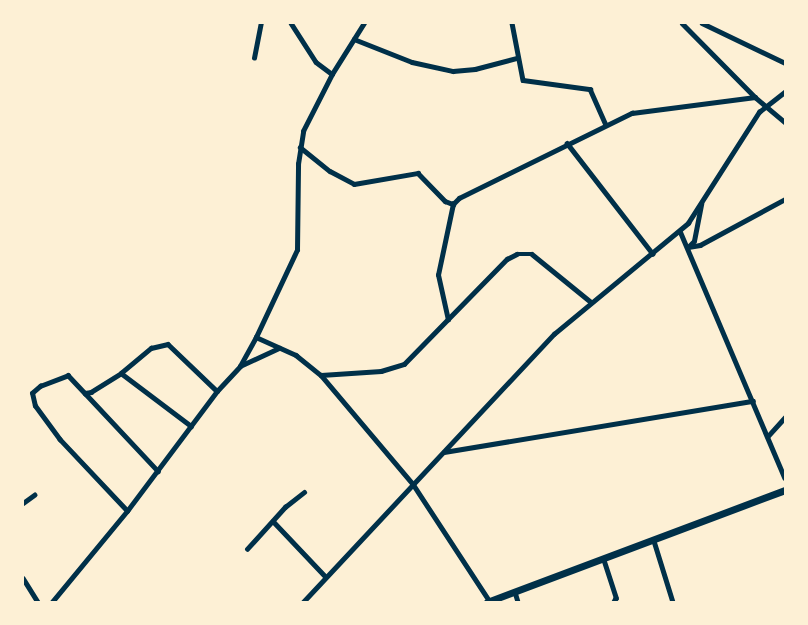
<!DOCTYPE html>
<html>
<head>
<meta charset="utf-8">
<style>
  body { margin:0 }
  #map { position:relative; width:808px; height:625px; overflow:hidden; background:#fdf0d5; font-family:Poppins,sans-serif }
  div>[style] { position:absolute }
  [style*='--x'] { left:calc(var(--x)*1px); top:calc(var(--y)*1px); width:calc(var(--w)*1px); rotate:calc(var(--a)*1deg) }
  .minor>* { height:4.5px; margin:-2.25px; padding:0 2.25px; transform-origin:2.25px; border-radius:2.25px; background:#003049 }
  .primary>* { height:7px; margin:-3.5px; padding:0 3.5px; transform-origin:3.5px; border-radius:3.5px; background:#003049 }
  span { translate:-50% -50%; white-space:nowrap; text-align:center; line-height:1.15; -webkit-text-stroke:5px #fdf0d5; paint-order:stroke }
  .frame { position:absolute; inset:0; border:24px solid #fdf0d5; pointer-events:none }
</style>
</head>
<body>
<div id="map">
  <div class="minor">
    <div style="--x:291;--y:23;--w:46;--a:57.3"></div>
    <div style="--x:316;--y:62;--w:20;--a:37"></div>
    <div style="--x:512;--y:23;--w:58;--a:79.1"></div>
    <div style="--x:523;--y:80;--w:68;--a:7.7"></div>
    <div style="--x:590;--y:89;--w:39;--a:66"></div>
    <div style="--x:682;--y:23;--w:104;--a:45.4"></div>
    <div style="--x:755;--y:97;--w:39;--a:40"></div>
    <div style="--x:702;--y:23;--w:92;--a:25.7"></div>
    <div style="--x:354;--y:39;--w:62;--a:21.6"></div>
    <div style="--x:412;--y:62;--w:42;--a:12.4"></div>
    <div style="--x:453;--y:71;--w:22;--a:-5"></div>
    <div style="--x:475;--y:69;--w:43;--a:-14.7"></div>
    <div style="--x:254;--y:58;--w:36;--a:-79"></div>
    <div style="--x:567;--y:143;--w:140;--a:52.2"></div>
    <div style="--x:300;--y:147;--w:38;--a:39"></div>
    <div style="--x:330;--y:171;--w:27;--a:28"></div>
    <div style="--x:354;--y:184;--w:65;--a:-9.8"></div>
    <div style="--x:418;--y:173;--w:39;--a:46"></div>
    <div style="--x:445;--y:201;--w:9;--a:21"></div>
    <div style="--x:680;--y:231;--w:268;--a:67"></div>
    <div style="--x:688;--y:247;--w:12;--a:-9"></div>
    <div style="--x:700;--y:245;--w:97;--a:-28.4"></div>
    <div style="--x:688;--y:247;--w:8;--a:-45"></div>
    <div style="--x:694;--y:241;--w:38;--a:-79"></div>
    <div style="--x:448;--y:320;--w:46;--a:-102.5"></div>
    <div style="--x:438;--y:275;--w:73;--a:-78.1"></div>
    <div style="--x:453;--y:204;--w:8;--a:-45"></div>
    <div style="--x:459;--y:198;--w:193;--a:-26.2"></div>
    <div style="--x:632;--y:113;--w:124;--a:-7.4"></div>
    <div style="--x:256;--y:337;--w:44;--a:24.2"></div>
    <div style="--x:296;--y:355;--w:32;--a:39"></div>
    <div style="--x:321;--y:375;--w:143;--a:49.8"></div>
    <div style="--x:413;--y:484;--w:139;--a:56.8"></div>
    <div style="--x:240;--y:366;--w:43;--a:-24.8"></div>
    <div style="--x:121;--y:373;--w:88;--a:37.1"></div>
    <div style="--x:321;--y:375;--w:60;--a:-3.8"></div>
    <div style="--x:381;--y:371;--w:24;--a:-17"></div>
    <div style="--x:404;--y:364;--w:147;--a:-45.6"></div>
    <div style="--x:507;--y:259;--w:11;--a:-27"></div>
    <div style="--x:517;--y:254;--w:15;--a:0"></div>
    <div style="--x:532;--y:254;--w:76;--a:39.1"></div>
    <div style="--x:85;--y:393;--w:107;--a:46.9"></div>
    <div style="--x:768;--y:436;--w:25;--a:-48"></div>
    <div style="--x:444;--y:452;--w:313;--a:-9.4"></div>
    <div style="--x:23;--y:503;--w:14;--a:-36"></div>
    <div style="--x:127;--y:511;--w:98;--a:-133.3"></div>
    <div style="--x:60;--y:440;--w:42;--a:-126.3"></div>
    <div style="--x:35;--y:406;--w:13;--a:-103"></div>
    <div style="--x:32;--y:393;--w:11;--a:-41"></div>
    <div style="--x:40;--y:386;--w:30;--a:-21"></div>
    <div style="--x:68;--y:375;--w:25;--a:47"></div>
    <div style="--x:85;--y:393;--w:6;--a:-9"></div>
    <div style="--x:91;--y:392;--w:36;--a:-32"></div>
    <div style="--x:121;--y:373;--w:39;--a:-40"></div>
    <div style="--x:151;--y:348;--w:17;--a:-13"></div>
    <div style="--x:168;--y:344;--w:68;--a:43.8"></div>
    <div style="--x:273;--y:521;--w:76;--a:46.6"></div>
    <div style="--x:654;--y:541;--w:64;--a:72.7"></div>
    <div style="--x:247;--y:549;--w:57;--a:-47.9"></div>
    <div style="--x:285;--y:507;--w:24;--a:-38"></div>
    <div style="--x:604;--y:560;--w:40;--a:72"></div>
    <div style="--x:616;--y:598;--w:4;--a:117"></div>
    <div style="--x:23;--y:578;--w:28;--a:58"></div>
    <div style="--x:515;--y:592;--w:10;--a:73"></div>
    <div style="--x:52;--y:602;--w:118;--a:-50.5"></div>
    <div style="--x:127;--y:511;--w:150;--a:-53.1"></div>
    <div style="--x:217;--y:391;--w:34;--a:-47"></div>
    <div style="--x:240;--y:366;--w:33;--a:-61"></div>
    <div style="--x:256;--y:337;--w:96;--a:-64.8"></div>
    <div style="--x:297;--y:250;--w:86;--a:-89.3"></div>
    <div style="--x:298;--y:164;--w:33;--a:-81"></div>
    <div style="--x:303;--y:131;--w:64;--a:-63"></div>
    <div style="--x:332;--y:74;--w:60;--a:-57.9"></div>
    <div style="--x:303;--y:602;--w:367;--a:-46.9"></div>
    <div style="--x:554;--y:334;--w:174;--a:-39.6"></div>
    <div style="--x:688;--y:223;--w:132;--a:-57.4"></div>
    <div style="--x:759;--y:112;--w:33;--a:-38"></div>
  </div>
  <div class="primary">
    <div style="--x:487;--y:602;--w:318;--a:-20.6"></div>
  </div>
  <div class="frame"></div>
</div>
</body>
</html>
